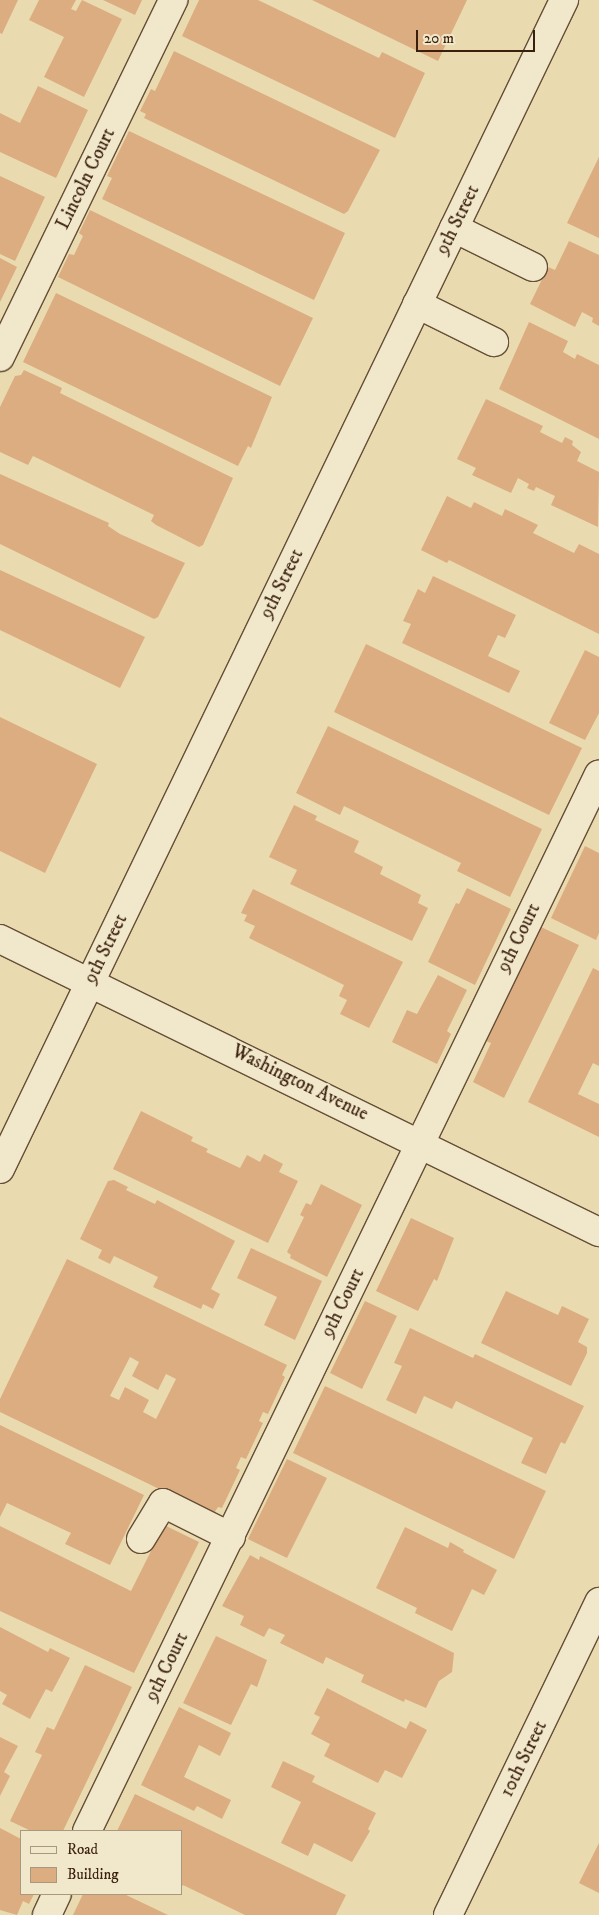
<!DOCTYPE html>
<html>
<head>
<meta charset="utf-8">
<style>
  body { margin:0 }
  #map { position:relative; width:599px; height:1915px; overflow:hidden; background:#e9dbaf; font-family:"IM FELL DW Pica",serif }
  div>[style] { position:absolute }
  [style*='--x'] { left:calc(var(--x)*1px); top:calc(var(--y)*1px); width:calc(var(--w)*1px); rotate:calc(var(--a)*1deg) }
  .building>* { inset:0; background:#dcad80 }
  .roads { filter:drop-shadow(1px 0 #664e36) drop-shadow(-1px 0 #664e36) drop-shadow(0 1px #664e36) drop-shadow(0 -1px #664e36) }
  .minor>* { height:28px; margin:-14px; padding:0 14px; transform-origin:14px; border-radius:14px; background:#f1e8cb }
  span { translate:-50% -50%; white-space:nowrap; text-align:center; line-height:1.15; -webkit-text-stroke:4px #f1e8cb; paint-order:stroke }
  .street-label { font-size:19px; color:#3a1f0d }
  .legend { position:absolute; left:20px; top:1830px; width:162px; height:65px; box-sizing:border-box; background:#f1e8cb; border:1px solid #a8987f; margin:0; padding:6px 9px; list-style:none; font-size:15px; color:#3a1f0d }
  .legend li { display:flex; align-items:center; gap:10px; height:25px }
  .legend b { width:25px; border:1px solid #a8987f }
  .scale { position:absolute; left:416px; top:30px; width:119px; height:22px; box-sizing:border-box; border:2px solid #3a1f0d; border-top:0; padding-left:6px; font-size:15px; line-height:18px; white-space:nowrap; color:#3a1f0d; -webkit-text-stroke:4px #f1e8cb; paint-order:stroke }
</style>
</head>
<body>
<div id="map">
  <div class="building">
    <div style="clip-path:polygon(0 0,18px 0,2px 34px,0 33px)"></div>
    <div style="clip-path:polygon(39px 0,76px 0,71px 9px,76px 11px,82px 0,122px 19px,84px 97px,44px 77px,64px 37px,29px 20px)"></div>
    <div style="clip-path:polygon(103px 0,142px 0,135px 15px)"></div>
    <div style="clip-path:polygon(199px 0,258px 0,379px 58px,382px 52px,425px 73px,395px 138px,182px 36px)"></div>
    <div style="clip-path:polygon(312px 0,467px 0,438px 61px)"></div>
    <div style="clip-path:polygon(174px 51px,380px 150px,348px 211px,344px 214px,144px 118px,146px 114px,140px 111px,151px 89px,155px 91px)"></div>
    <div style="clip-path:polygon(38px 86px,88px 110px,56px 178px,0 152px,0 113px,20px 123px)"></div>
    <div style="clip-path:polygon(129px 131px,345px 233px,314px 300px,102px 199px,112px 178px,107px 176px)"></div>
    <div style="clip-path:polygon(599px 157px,599px 238px,567px 223px)"></div>
    <div style="clip-path:polygon(0 176px,45px 197px,15px 261px,0 254px)"></div>
    <div style="clip-path:polygon(90px 210px,313px 318px,280px 386px,58px 277px,69px 254px,74px 255px,83px 236px,79px 233px)"></div>
    <div style="clip-path:polygon(569px 241px,599px 255px,599px 326px,592px 322px,593px 318px,582px 312px,575px 327px,530px 304px,548px 267px,555px 270px)"></div>
    <div style="clip-path:polygon(0 258px,17px 267px,0 302px)"></div>
    <div style="clip-path:polygon(56px 293px,272px 397px,251px 448px,248px 446px,238px 466px,23px 362px)"></div>
    <div style="clip-path:polygon(529px 322px,568px 341px,563px 352px,575px 359px,577px 354px,599px 365px,599px 439px,499px 389px)"></div>
    <div style="clip-path:polygon(24px 370px,62px 388px,60px 393px,233px 478px,203px 545px,199px 547px,156px 525px,151px 521px,154px 515px,33px 456px,28px 465px,0 452px,0 407px,15px 376px,21px 375px)"></div>
    <div style="clip-path:polygon(486px 399px,543px 426px,540px 432px,562px 443px,565px 437px,573px 441px,572px 445px,581px 452px,577px 461px,599px 472px,598px 527px,551px 505px,555px 496px,536px 487px,534px 491px,527px 488px,529px 484px,518px 478px,511px 493px,472px 475px,476px 468px,457px 459px)"></div>
    <div style="clip-path:polygon(0 474px,109px 523px,108px 526px,120px 534px,185px 563px,158px 617px,154px 619px,0 544px)"></div>
    <div style="clip-path:polygon(447px 496px,471px 508px,474px 502px,502px 516px,505px 509px,538px 525px,533px 533px,574px 553px,579px 544px,599px 554px,599px 634px,449px 560px,447px 563px,421px 550px)"></div>
    <div style="clip-path:polygon(0 570px,145px 637px,120px 688px,0 630px)"></div>
    <div style="clip-path:polygon(433px 576px,516px 615px,505px 638px,498px 635px,488px 656px,520px 671px,509px 693px,402px 643px,411px 624px,403px 621px,418px 589px,425px 593px)"></div>
    <div style="clip-path:polygon(366px 644px,582px 748px,549px 815px,334px 712px)"></div>
    <div style="clip-path:polygon(585px 650px,599px 657px,599px 713px,585px 740px,549px 723px)"></div>
    <div style="clip-path:polygon(0 717px,97px 764px,45px 873px,0 851px)"></div>
    <div style="clip-path:polygon(328px 726px,542px 829px,510px 897px,457px 871px,461px 863px,344px 806px,340px 815px,296px 793px)"></div>
    <div style="clip-path:polygon(294px 805px,317px 816px,315px 820px,359px 841px,354px 852px,383px 867px,380px 874px,421px 895px,418px 903px,428px 908px,412px 941px,290px 884px,297px 870px,269px 857px)"></div>
    <div style="clip-path:polygon(585px 846px,599px 853px,599px 933px,596px 940px,551px 918px)"></div>
    <div style="clip-path:polygon(467px 888px,511px 909px,475px 985px,428px 962px,456px 903px,459px 904px)"></div>
    <div style="clip-path:polygon(253px 889px,403px 962px,369px 1028px,340px 1014px,347px 1000px,339px 996px,344px 985px,249px 938px,255px 926px,244px 921px,247px 915px,241px 913px)"></div>
    <div style="clip-path:polygon(541px 927px,579px 945px,504px 1098px,473px 1082px,491px 1043px,486px 1041px)"></div>
    <div style="clip-path:polygon(593px 968px,599px 971px,599px 1066px,593px 1063px,578px 1094px,599px 1104px,599px 1137px,528px 1102px)"></div>
    <div style="clip-path:polygon(438px 975px,467px 990px,447px 1031px,451px 1034px,437px 1064px,392px 1042px,407px 1010px,417px 1014px)"></div>
    <div style="clip-path:polygon(141px 1111px,193px 1137px,191px 1141px,208px 1149px,206px 1152px,240px 1168px,247px 1155px,260px 1162px,264px 1154px,283px 1164px,279px 1172px,298px 1181px,268px 1243px,113px 1169px)"></div>
    <div style="clip-path:polygon(114px 1180px,128px 1187px,126px 1190px,155px 1204px,157px 1200px,235px 1241px,211px 1289px,220px 1294px,213px 1309px,203px 1304px,201px 1309px,153px 1287px,158px 1277px,114px 1256px,110px 1264px,98px 1258px,102px 1250px,80px 1239px,108px 1181px)"></div>
    <div style="clip-path:polygon(321px 1184px,362px 1205px,327px 1277px,290px 1258px,291px 1255px,287px 1252px,304px 1217px,300px 1215px,306px 1203px,311px 1205px)"></div>
    <div style="clip-path:polygon(411px 1218px,454px 1238px,437px 1281px,434px 1279px,418px 1311px,376px 1291px)"></div>
    <div style="clip-path:polygon(251px 1248px,322px 1281px,295px 1340px,264px 1325px,277px 1297px,237px 1278px)"></div>
    <div style="clip-path:polygon(evenodd,67px 1259px,287px 1365px,282px 1375px,285px 1377px,268px 1414px,263px 1412px,259px 1421px,263px 1423px,246px 1459px,241px 1457px,236px 1468px,240px 1470px,222px 1508px,218px 1507px,213px 1515px,0 1412px,0 1399px,67px 1259px,130px 1357px,139px 1362px,132px 1376px,158px 1390px,166px 1374px,176px 1379px,156px 1419px,143px 1412px,149px 1400px,125px 1387px,119px 1400px,110px 1396px,130px 1357px)"></div>
    <div style="clip-path:polygon(506px 1291px,558px 1315px,562px 1306px,589px 1319px,578px 1342px,587px 1347px,587px 1353px,571px 1386px,481px 1343px)"></div>
    <div style="clip-path:polygon(365px 1301px,397px 1316px,362px 1389px,330px 1373px)"></div>
    <div style="clip-path:polygon(410px 1328px,473px 1358px,475px 1354px,584px 1406px,565px 1444px,561px 1442px,546px 1474px,521px 1463px,533px 1438px,456px 1401px,452px 1409px,424px 1396px,416px 1414px,386px 1400px,402px 1366px,394px 1363px)"></div>
    <div style="clip-path:polygon(325px 1386px,546px 1491px,514px 1559px,293px 1453px)"></div>
    <div style="clip-path:polygon(0 1425px,144px 1495px,110px 1565px,65px 1544px,71px 1533px,7px 1503px,0 1517px)"></div>
    <div style="clip-path:polygon(287px 1459px,327px 1478px,287px 1558px,248px 1539px)"></div>
    <div style="clip-path:polygon(164px 1525px,199px 1542px,134px 1673px,0 1611px,0 1526px,131px 1591px)"></div>
    <div style="clip-path:polygon(405px 1527px,448px 1548px,450px 1542px,464px 1550px,463px 1552px,497px 1570px,484px 1595px,472px 1589px,452px 1631px,415px 1613px,417px 1608px,376px 1588px)"></div>
    <div style="clip-path:polygon(250px 1555px,259px 1560px,260px 1556px,454px 1653px,452px 1672px,439px 1681px,426px 1708px,405px 1699px,404px 1702px,361px 1682px,364px 1675px,326px 1657px,323px 1664px,280px 1643px,285px 1635px,269px 1628px,264px 1637px,240px 1625px,244px 1616px,222px 1606px)"></div>
    <div style="clip-path:polygon(0 1627px,48px 1652px,50px 1648px,70px 1658px,52px 1692px,46px 1689px,30px 1719px,2px 1704px,7px 1695px,0 1691px)"></div>
    <div style="clip-path:polygon(216px 1636px,267px 1660px,257px 1687px,251px 1684px,231px 1725px,183px 1703px)"></div>
    <div style="clip-path:polygon(85px 1665px,132px 1687px,63px 1831px,31px 1831px,10px 1821px,42px 1755px,35px 1752px,47px 1727px,54px 1730px)"></div>
    <div style="clip-path:polygon(327px 1688px,406px 1729px,410px 1721px,427px 1730px,402px 1778px,385px 1770px,378px 1783px,324px 1756px,330px 1744px,311px 1734px,320px 1717px,314px 1714px)"></div>
    <div style="clip-path:polygon(179px 1707px,231px 1733px,220px 1756px,199px 1745px,184px 1777px,231px 1800px,222px 1819px,197px 1806px,194px 1811px,141px 1785px)"></div>
    <div style="clip-path:polygon(0 1737px,18px 1746px,4px 1772px,10px 1776px,0 1796px)"></div>
    <div style="clip-path:polygon(283px 1761px,315px 1776px,312px 1782px,376px 1813px,368px 1829px,370px 1831px,352px 1862px,314px 1843px,308px 1856px,281px 1843px,301px 1802px,271px 1787px)"></div>
    <div style="clip-path:polygon(135px 1794px,346px 1895px,336px 1915px,245px 1915px,183px 1885px,181px 1888px,181px 1831px,117px 1831px)"></div>
    <div style="clip-path:polygon(0 1828px,21px 1839px,21px 1894px,34px 1894px,29px 1904px,23px 1901px,17px 1915px,0 1910px)"></div>
    <div style="clip-path:polygon(599px 1843px,599px 1893px,579px 1883px)"></div>
    <div style="clip-path:polygon(83px 1894px,124px 1894px,168px 1915px,73px 1915px)"></div>
  </div>
  <div class="roads">
    <div class="minor">
      <div style="--x:454;--y:228;--w:88;--a:26.3"></div>
      <div style="--x:417;--y:304;--w:86;--a:26.3"></div>
      <div style="--x:0;--y:357;--w:397;--a:-64.1"></div>
      <div style="--x:0;--y:939;--w:667;--a:26.07"></div>
      <div style="--x:0;--y:1169;--w:1298;--a:-64.24"></div>
      <div style="--x:141;--y:1539;--w:42;--a:-58.6"></div>
      <div style="--x:163;--y:1503;--w:76;--a:26.6"></div>
      <div style="--x:87;--y:1831;--w:1174;--a:-64.15"></div>
      <div style="--x:47;--y:1915;--w:23;--a:-65"></div>
      <div style="--x:448;--y:1915;--w:348;--a:-64.2"></div>
    </div>
  </div>
  <div class="street-label">
    <span style="left:86px;top:179px;rotate:-64deg">Lincoln Court</span>
    <span style="left:458px;top:220px;rotate:-64deg">9th Street</span>
    <span style="left:282px;top:584px;rotate:-64deg">9th Street</span>
    <span style="left:519px;top:938px;rotate:-64deg">9th Court</span>
    <span style="left:106px;top:949px;rotate:-64deg">9th Street</span>
    <span style="left:300px;top:1083px;rotate:26deg">Washington Avenue</span>
    <span style="left:343px;top:1303px;rotate:-64deg">9th Court</span>
    <span style="left:167px;top:1667px;rotate:-64deg">9th Court</span>
    <span style="left:524px;top:1759px;rotate:-64deg">10th Street</span>
  </div>
  <ul class="legend">
  <li><b style="height:6px;background:#f1e8cb"></b>Road</li>
  <li><b style="height:14px;background:#dcad80"></b>Building</li>
  </ul>
  <div class="scale">20 m</div>
</div>
</body>
</html>
